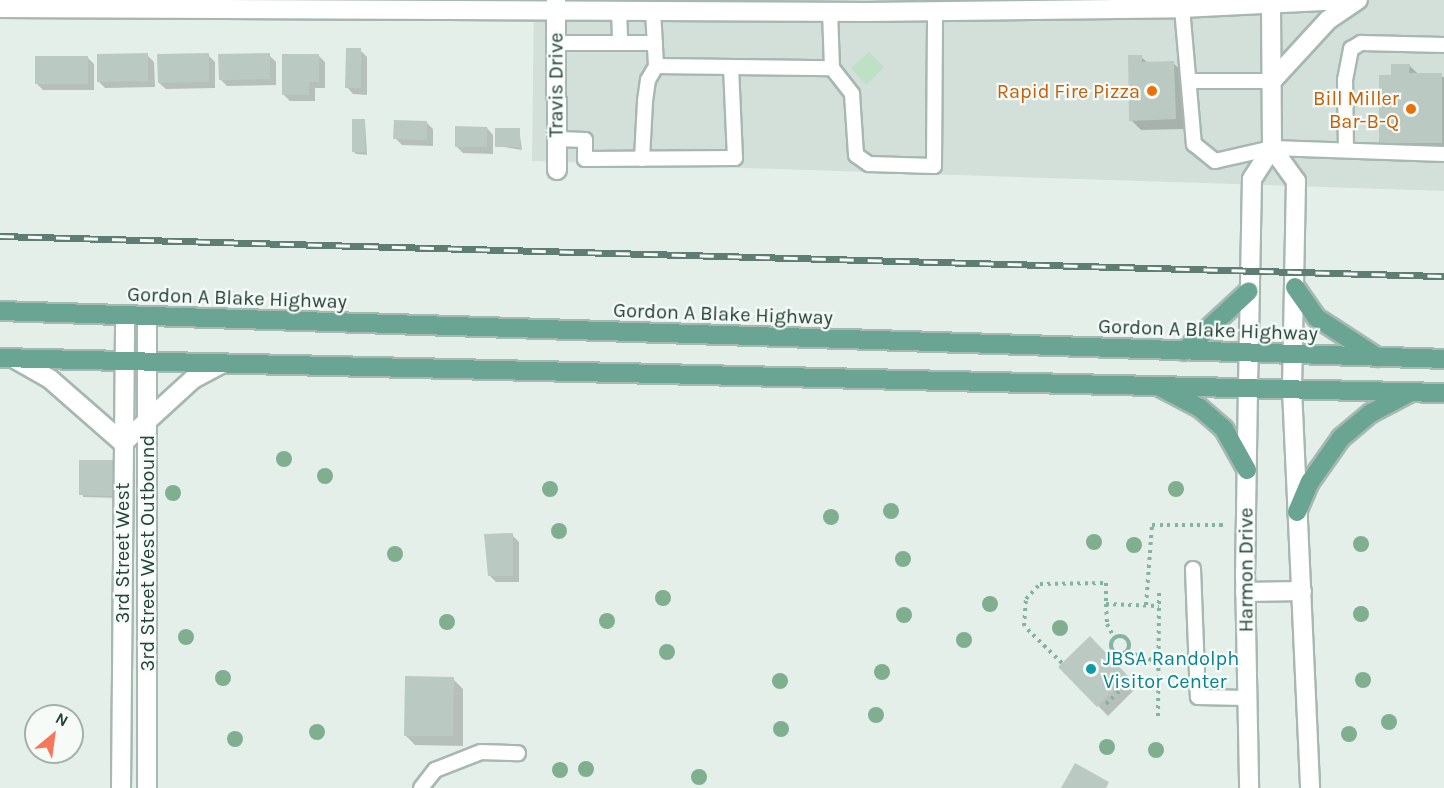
<!DOCTYPE html>
<html>
<head>
<meta charset="utf-8">
<style>
  body { margin:0 }
  #map { position:relative; width:1444px; height:788px; overflow:hidden; background:#e5efea; font-family:Karla,sans-serif }
  div>[style] { position:absolute }
  [style*='--x'] { left:calc(var(--x)*1px); top:calc(var(--y)*1px); width:calc(var(--w)*1px); rotate:calc(var(--a)*1deg) }
  .built>* { inset:0; background:#d3dfd9 }
  .green>* { inset:0; background:#bee0c5 }
  .shadow>* { inset:0; background:#0003 }
  .building>* { inset:0; background:#bacac3 }
  .path>* { height:4px; margin-top:-2px; transform-origin:0; background:repeating-linear-gradient(90deg,#85b3a2 0 3px,transparent 0 7.5px) }
  .path>.ring { margin:-2px; padding:0; box-sizing:content-box; background:none; border:4px solid #85b3a2; border-radius:50% }
  .roads { filter:drop-shadow(2px 0 #a7b8b1) drop-shadow(-2px 0 #a7b8b1) drop-shadow(0 2px #a7b8b1) drop-shadow(0 -2px #a7b8b1) }
  .service>* { height:14px; margin:-7px; padding:0 7px; transform-origin:7px; border-radius:7px; background:#fff }
  .minor>* { height:18px; margin:-9px; padding:0 9px; transform-origin:9px; border-radius:9px; background:#fff }
  .tertiary>* { height:18px; margin:-9px; padding:0 9px; transform-origin:9px; border-radius:9px; background:#fff }
  .secondary>* { height:18px; margin:-9px; padding:0 9px; transform-origin:9px; border-radius:9px; background:#fff }
  .primary>* { height:18px; margin:-9px; padding:0 9px; transform-origin:9px; border-radius:9px; background:#69a592 }
  .rail>* { height:7px; margin-top:-3.5px; transform-origin:0; background:repeating-linear-gradient(90deg,#f6fbf8 0 14px,#5e7d73 0 28px); box-sizing:border-box; border-block:2px solid #5e7d73 }
  .trees>* { width:16px; height:16px; margin:-8px; border-radius:50%; background:#7faf8f }
  .dots>* { width:16px; height:16px; translate:-50% -50%; box-sizing:border-box; border:3px solid #f6fbf8; border-radius:50% }
  span { translate:-50% -50%; white-space:nowrap; text-align:center; line-height:1.15; -webkit-text-stroke:4.5px #f6fbf8; paint-order:stroke }
  .street-label { font-size:20px; color:#234238 }
  .food-label { font-size:20px; color:#c56008 }
  .right { translate:-100% -50%; text-align:right }
  .culture-label { font-size:20px; color:#0d838f }
  .left { translate:0 -50%; text-align:left }
  .north { position:absolute; left:24px; top:704px; width:60px; height:60px; box-sizing:border-box; background:#f6fbf8; border:2px solid #a2b1ab; border-radius:50%; rotate:29deg; font-size:16px; font-weight:700; line-height:24px; text-align:center; color:#234238 }
  .north::after { content:''; display:block; margin:auto; width:21px; height:27px; background:#f5785d; clip-path:polygon(50% 0,100% 100%,50% 72%,0 100%) }
</style>
</head>
<body>
<div id="map">
  <div class="built">
    <div style="clip-path:polygon(534px 0,1444px 0,1444px 191px,532px 161px)"></div>
  </div>
  <div class="green">
    <div style="clip-path:polygon(869px 52px,884px 67px,866px 85px,851px 68px)"></div>
  </div>
  <div class="shadow">
    <div style="clip-path:polygon(360px 50px,367px 57px,367px 95px,353px 94px,347px 87px)"></div>
    <div style="clip-path:polygon(147px 55px,154px 62px,155px 87px,105px 88px,98px 81px)"></div>
    <div style="clip-path:polygon(208px 55px,215px 62px,215px 88px,166px 89px,159px 83px)"></div>
    <div style="clip-path:polygon(269px 55px,276px 62px,276px 85px,227px 86px,220px 79px)"></div>
    <div style="clip-path:polygon(318px 55px,325px 62px,325px 88px,315px 88px,315px 101px,290px 101px,283px 94px)"></div>
    <div style="clip-path:polygon(87px 57px,94px 64px,94px 90px,43px 90px,37px 84px)"></div>
    <div style="clip-path:polygon(1141px 57px,1148px 63px,1173px 63px,1184px 73px,1185px 129px,1141px 130px,1131px 120px)"></div>
    <div style="clip-path:polygon(1409px 65px,1418px 74px,1444px 77px,1444px 153px,1391px 153px,1381px 142px,1393px 77px)"></div>
    <div style="clip-path:polygon(365px 120px,367px 155px,356px 154px,353px 151px)"></div>
    <div style="clip-path:polygon(426px 122px,433px 129px,433px 146px,402px 145px,395px 138px)"></div>
    <div style="clip-path:polygon(487px 128px,493px 135px,493px 154px,463px 153px,456px 146px)"></div>
    <div style="clip-path:polygon(519px 129px,522px 150px,497px 146px)"></div>
    <div style="clip-path:polygon(81px 461px,118px 498px,83px 497px)"></div>
    <div style="clip-path:polygon(512px 535px,519px 542px,519px 582px,496px 582px,489px 575px)"></div>
    <div style="clip-path:polygon(1090px 638px,1137px 687px,1108px 716px,1060px 667px)"></div>
    <div style="clip-path:polygon(453px 679px,463px 689px,463px 746px,415px 745px,405px 735px)"></div>
  </div>
  <div class="building">
    <div style="clip-path:polygon(346px 48px,361px 48px,361px 88px,345px 88px)"></div>
    <div style="clip-path:polygon(148px 53px,148px 81px,97px 82px,97px 54px)"></div>
    <div style="clip-path:polygon(209px 53px,209px 82px,158px 83px,157px 54px)"></div>
    <div style="clip-path:polygon(270px 53px,270px 79px,219px 80px,218px 54px)"></div>
    <div style="clip-path:polygon(282px 54px,319px 54px,319px 82px,309px 82px,309px 95px,282px 95px)"></div>
    <div style="clip-path:polygon(1128px 55px,1142px 55px,1142px 62px,1174px 61px,1176px 119px,1129px 121px)"></div>
    <div style="clip-path:polygon(35px 56px,88px 56px,88px 84px,35px 84px)"></div>
    <div style="clip-path:polygon(1391px 64px,1410px 64px,1409px 73px,1442px 73px,1442px 143px,1379px 143px,1379px 75px,1391px 75px)"></div>
    <div style="clip-path:polygon(352px 119px,365px 119px,365px 152px,352px 152px)"></div>
    <div style="clip-path:polygon(394px 120px,427px 121px,427px 140px,393px 139px)"></div>
    <div style="clip-path:polygon(455px 126px,487px 127px,487px 147px,455px 147px)"></div>
    <div style="clip-path:polygon(495px 128px,520px 128px,520px 147px,495px 147px)"></div>
    <div style="clip-path:polygon(79px 460px,116px 460px,116px 496px,79px 495px)"></div>
    <div style="clip-path:polygon(513px 533px,513px 576px,488px 576px,484px 534px)"></div>
    <div style="clip-path:polygon(1090px 636px,1128px 676px,1097px 707px,1058px 667px)"></div>
    <div style="clip-path:polygon(405px 676px,454px 677px,453px 736px,404px 736px)"></div>
    <div style="clip-path:polygon(1075px 763px,1109px 782px,1106px 788px,1061px 788px)"></div>
  </div>
  <div class="path">
    <div style="--x:1106;--y:604;--w:20;--a:87"></div>
    <div style="--x:1107;--y:624;--w:17;--a:62"></div>
    <div style="--x:1146;--y:605;--w:80;--a:-85.7"></div>
    <div style="--x:1152;--y:525;--w:71;--a:0"></div>
    <div class="ring" style="left:1111px;top:636px;width:14px;height:14px"></div>
    <div style="--x:1127;--y:652;--w:33;--a:18"></div>
    <div style="--x:1062;--y:663;--w:53;--a:-135.8"></div>
    <div style="--x:1024;--y:626;--w:27;--a:-86"></div>
    <div style="--x:1026;--y:599;--w:21;--a:-47"></div>
    <div style="--x:1040;--y:584;--w:66;--a:-0.9"></div>
    <div style="--x:1106;--y:583;--w:21;--a:90"></div>
    <div style="--x:1106;--y:604;--w:53;--a:2.2"></div>
    <div style="--x:1106;--y:704;--w:29;--a:-44"></div>
    <div style="--x:1127;--y:684;--w:4;--a:-135"></div>
    <div style="--x:1158;--y:716;--w:123;--a:-89.5"></div>
  </div>
  <div class="roads">
    <div class="service">
      <div style="--x:1182;--y:8;--w:137;--a:85"></div>
      <div style="--x:1194;--y:144;--w:27;--a:39"></div>
      <div style="--x:1215;--y:161;--w:58;--a:-12.8"></div>
      <div style="--x:1272;--y:148;--w:172;--a:2"></div>
      <div style="--x:619;--y:9;--w:34;--a:88"></div>
      <div style="--x:653;--y:10;--w:56;--a:86.9"></div>
      <div style="--x:656;--y:66;--w:176;--a:0.7"></div>
      <div style="--x:832;--y:68;--w:57;--a:-92"></div>
      <div style="--x:556;--y:43;--w:99;--a:0"></div>
      <div style="--x:832;--y:68;--w:33;--a:52"></div>
      <div style="--x:852;--y:94;--w:61;--a:86.2"></div>
      <div style="--x:856;--y:155;--w:16;--a:35"></div>
      <div style="--x:869;--y:164;--w:65;--a:1.8"></div>
      <div style="--x:934;--y:166;--w:155;--a:-89.6"></div>
      <div style="--x:1189;--y:81;--w:83;--a:0"></div>
      <div style="--x:557;--y:139;--w:28;--a:2"></div>
      <div style="--x:585;--y:140;--w:19;--a:90"></div>
      <div style="--x:585;--y:159;--w:150;--a:-0.4"></div>
      <div style="--x:735;--y:158;--w:91;--a:-92.5"></div>
      <div style="--x:1346;--y:150;--w:70;--a:-90.8"></div>
      <div style="--x:1345;--y:80;--w:32;--a:-79"></div>
      <div style="--x:1351;--y:49;--w:12;--a:-31"></div>
      <div style="--x:1361;--y:43;--w:83;--a:1.4"></div>
      <div style="--x:642;--y:159;--w:58;--a:-87"></div>
      <div style="--x:645;--y:101;--w:21;--a:-82"></div>
      <div style="--x:648;--y:80;--w:16;--a:-60"></div>
      <div style="--x:1193;--y:569;--w:128;--a:87.8"></div>
      <div style="--x:1198;--y:697;--w:49;--a:1.2"></div>
      <div style="--x:421;--y:788;--w:23;--a:-52"></div>
      <div style="--x:435;--y:770;--w:49;--a:-21.4"></div>
      <div style="--x:481;--y:752;--w:37;--a:2"></div>
    </div>
    <div class="minor">
      <div style="--x:556;--y:0;--w:170;--a:89.7"></div>
      <div style="--x:0;--y:8;--w:867;--a:0.26"></div>
      <div style="--x:867;--y:12;--w:315;--a:-0.7"></div>
      <div style="--x:1182;--y:8;--w:161;--a:-2.8"></div>
    </div>
    <div class="tertiary">
      <div style="--x:147;--y:318;--w:470;--a:90"></div>
      <div style="--x:1248;--y:387;--w:185;--a:90.9"></div>
      <div style="--x:1245;--y:572;--w:216;--a:88.9"></div>
      <div style="--x:1292;--y:389;--w:399;--a:87.4"></div>
      <div style="--x:1245;--y:592;--w:57;--a:-1"></div>
      <div style="--x:121;--y:788;--w:471;--a:-89.5"></div>
    </div>
    <div class="secondary">
      <div style="--x:1272;--y:81;--w:83;--a:-47.4"></div>
      <div style="--x:1328;--y:20;--w:36;--a:-34"></div>
      <div style="--x:1272;--y:148;--w:41;--a:54"></div>
      <div style="--x:1296;--y:181;--w:208;--a:91.1"></div>
      <div style="--x:13;--y:358;--w:43;--a:29.6"></div>
      <div style="--x:50;--y:379;--w:97;--a:41.2"></div>
      <div style="--x:123;--y:443;--w:95;--a:-42.4"></div>
      <div style="--x:193;--y:379;--w:34;--a:-28"></div>
      <div style="--x:1248;--y:387;--w:208;--a:-88.9"></div>
      <div style="--x:1252;--y:179;--w:37;--a:-57"></div>
      <div style="--x:1272;--y:148;--w:148;--a:-90.4"></div>
    </div>
    <div class="primary">
      <div style="--x:1295;--y:287;--w:38;--a:55"></div>
      <div style="--x:1317;--y:318;--w:72;--a:33"></div>
      <div style="--x:0;--y:311;--w:1445;--a:1.9"></div>
      <div style="--x:1184;--y:351;--w:88;--a:-42.7"></div>
      <div style="--x:0;--y:358;--w:1444;--a:1.39"></div>
      <div style="--x:1160;--y:387;--w:45;--a:27.7"></div>
      <div style="--x:1200;--y:408;--w:32;--a:41"></div>
      <div style="--x:1224;--y:429;--w:47;--a:60.7"></div>
      <div style="--x:1297;--y:512;--w:33;--a:-67"></div>
      <div style="--x:1310;--y:482;--w:54;--a:-54.8"></div>
      <div style="--x:1341;--y:438;--w:39;--a:-40"></div>
      <div style="--x:1371;--y:413;--w:43;--a:-27.8"></div>
    </div>
  </div>
  <div class="rail">
    <div style="--x:0;--y:236;--w:1445;--a:1.59"></div>
  </div>
  <div class="trees">
    <div style="left:284px;top:459px"></div>
    <div style="left:325px;top:476px"></div>
    <div style="left:550px;top:489px"></div>
    <div style="left:1176px;top:489px"></div>
    <div style="left:173px;top:493px"></div>
    <div style="left:891px;top:511px"></div>
    <div style="left:831px;top:517px"></div>
    <div style="left:559px;top:531px"></div>
    <div style="left:1094px;top:542px"></div>
    <div style="left:1361px;top:544px"></div>
    <div style="left:1134px;top:545px"></div>
    <div style="left:395px;top:554px"></div>
    <div style="left:903px;top:559px"></div>
    <div style="left:663px;top:598px"></div>
    <div style="left:990px;top:604px"></div>
    <div style="left:1361px;top:614px"></div>
    <div style="left:904px;top:615px"></div>
    <div style="left:607px;top:621px"></div>
    <div style="left:447px;top:622px"></div>
    <div style="left:1060px;top:628px"></div>
    <div style="left:186px;top:637px"></div>
    <div style="left:964px;top:640px"></div>
    <div style="left:667px;top:652px"></div>
    <div style="left:882px;top:672px"></div>
    <div style="left:223px;top:678px"></div>
    <div style="left:1363px;top:680px"></div>
    <div style="left:780px;top:681px"></div>
    <div style="left:876px;top:715px"></div>
    <div style="left:1389px;top:722px"></div>
    <div style="left:781px;top:729px"></div>
    <div style="left:317px;top:732px"></div>
    <div style="left:1349px;top:734px"></div>
    <div style="left:235px;top:739px"></div>
    <div style="left:1107px;top:747px"></div>
    <div style="left:1156px;top:750px"></div>
    <div style="left:586px;top:769px"></div>
    <div style="left:560px;top:770px"></div>
    <div style="left:699px;top:777px"></div>
  </div>
  <div class="dots">
    <div style="left:1152px;top:91px;background:#e8710a"></div>
    <div style="left:1411px;top:109px;background:#e8710a"></div>
    <div style="left:1091px;top:669px;background:#0f9aa8"></div>
  </div>
  <div class="street-label">
    <span style="left:556px;top:85px;rotate:-90deg">Travis Drive</span>
    <span style="left:237px;top:298px;rotate:2deg">Gordon A Blake Highway</span>
    <span style="left:723px;top:314px;rotate:2deg">Gordon A Blake Highway</span>
    <span style="left:1208px;top:330px;rotate:2deg">Gordon A Blake Highway</span>
    <span style="left:122px;top:553px;rotate:-90deg">3rd Street West</span>
    <span style="left:147px;top:553px;rotate:-90deg">3rd Street West Outbound</span>
    <span style="left:1246px;top:570px;rotate:-90deg">Harmon Drive</span>
  </div>
  <div class="food-label">
    <span class="right" style="left:1140px;top:91px">Rapid Fire Pizza</span>
    <span class="right" style="left:1399px;top:110px">Bill Miller<br>Bar-B-Q</span>
  </div>
  <div class="culture-label">
    <span class="left" style="left:1103px;top:670px">JBSA Randolph<br>Visitor Center</span>
  </div>
  <div class="north">N</div>
</div>
</body>
</html>
